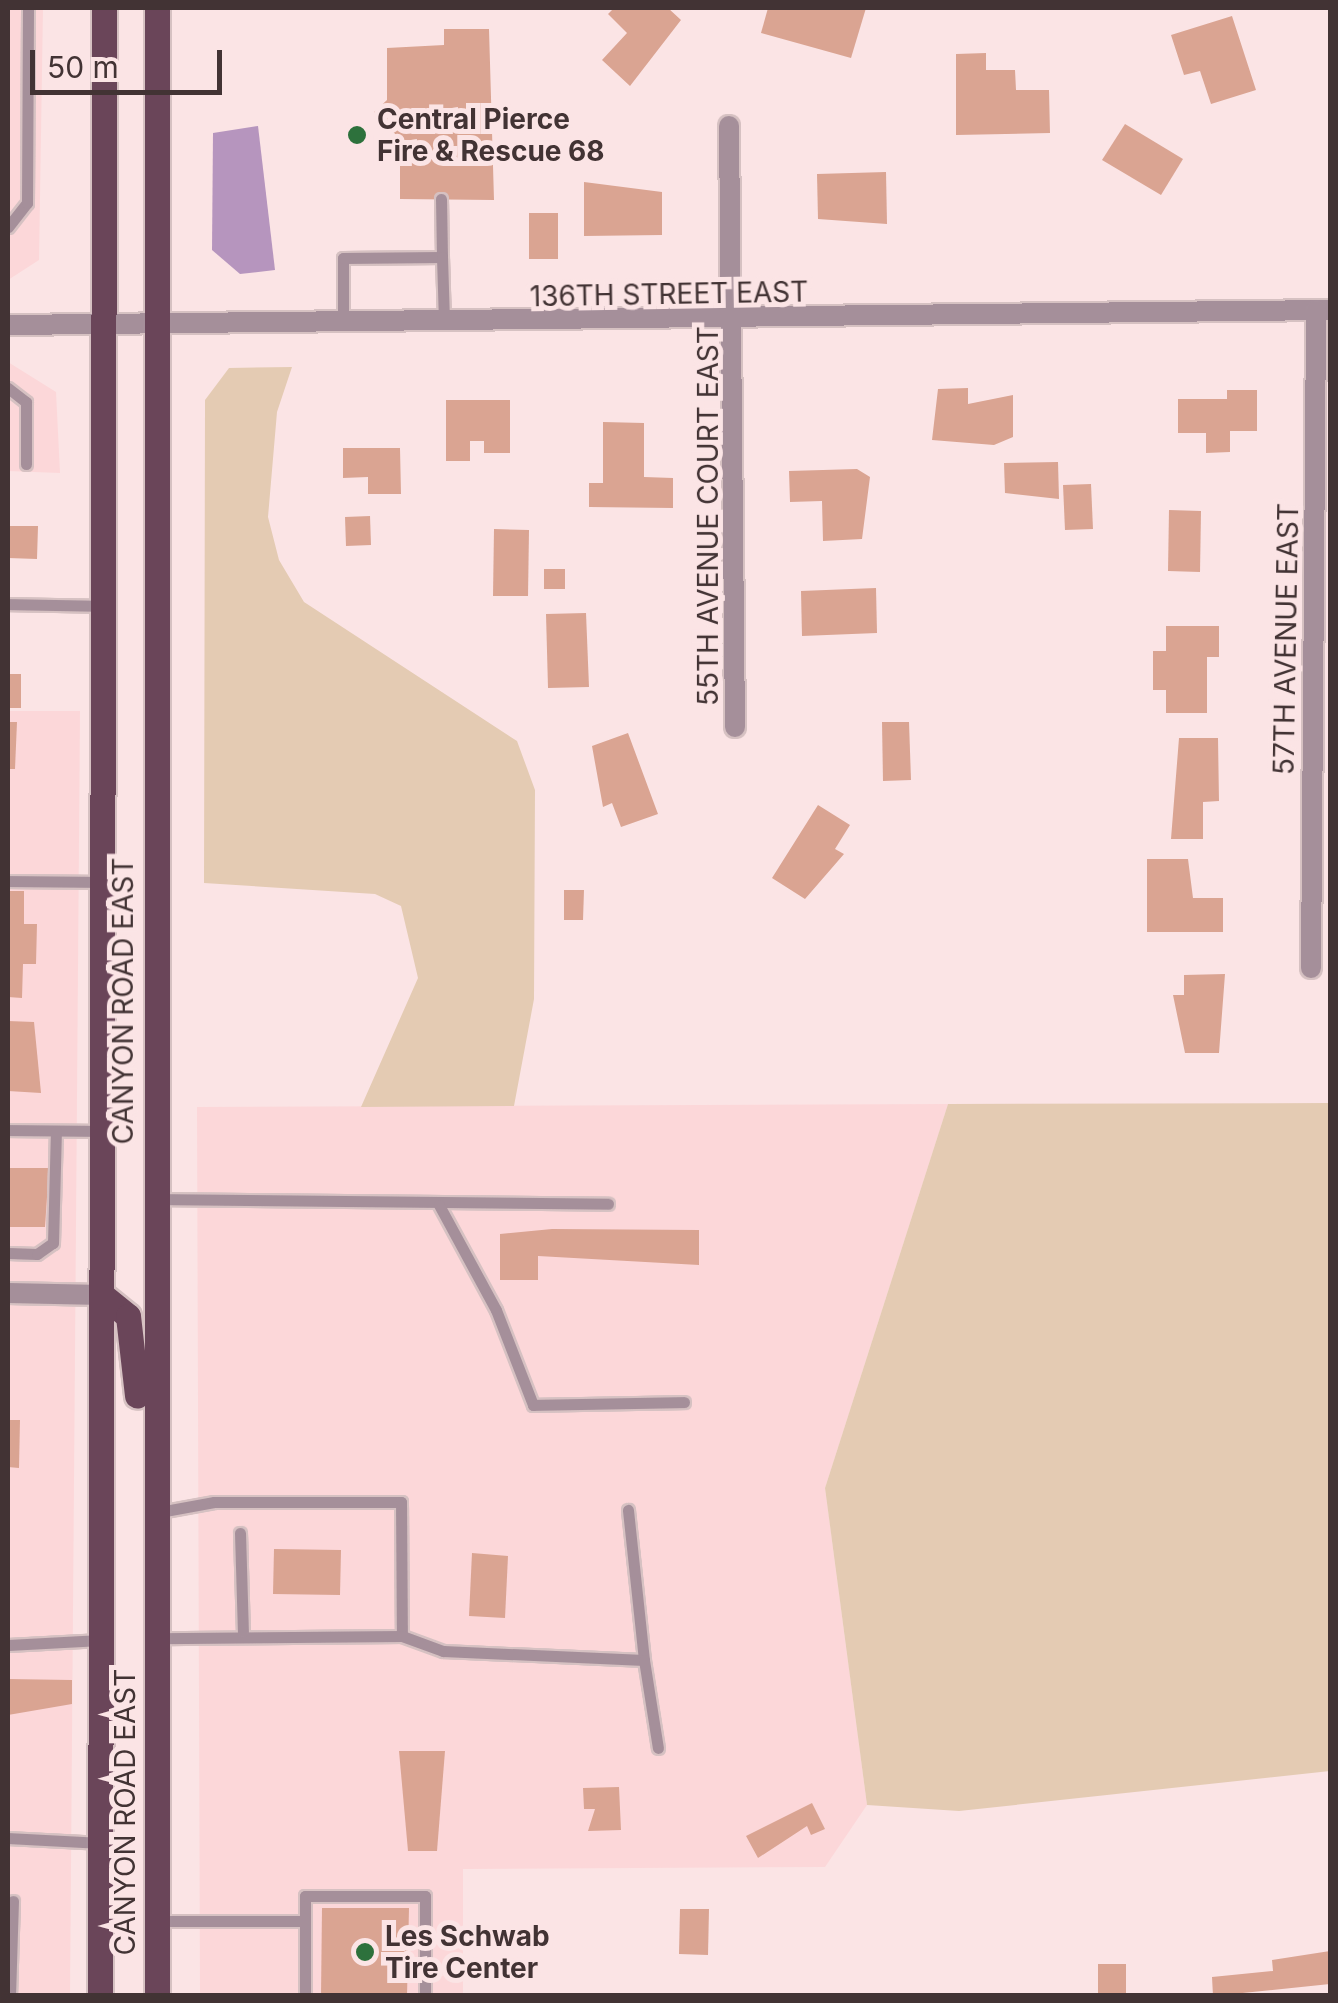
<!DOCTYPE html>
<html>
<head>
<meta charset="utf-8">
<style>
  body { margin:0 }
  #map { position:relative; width:1338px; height:2003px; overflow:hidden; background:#fbe4e5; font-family:Inter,sans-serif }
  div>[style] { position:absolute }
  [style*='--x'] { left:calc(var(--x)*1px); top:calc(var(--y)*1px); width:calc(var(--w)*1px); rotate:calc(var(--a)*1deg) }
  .built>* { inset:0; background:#fcd7d9 }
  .green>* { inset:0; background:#e4cbb3 }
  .water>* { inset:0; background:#b695be }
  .building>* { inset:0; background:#daa492 }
  .roads { filter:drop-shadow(2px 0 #d6c1c2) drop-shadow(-2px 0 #d6c1c2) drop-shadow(0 2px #d6c1c2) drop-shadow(0 -2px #d6c1c2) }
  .lane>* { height:11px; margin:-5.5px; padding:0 5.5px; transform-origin:5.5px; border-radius:5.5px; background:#a58f9a }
  .street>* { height:20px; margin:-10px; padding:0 10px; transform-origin:10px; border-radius:10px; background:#a58f9a }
  .primary>* { height:25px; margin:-12.5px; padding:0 12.5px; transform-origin:12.5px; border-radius:12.5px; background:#6a4559 }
  .dots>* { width:28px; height:28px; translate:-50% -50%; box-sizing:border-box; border:5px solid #fbe4e5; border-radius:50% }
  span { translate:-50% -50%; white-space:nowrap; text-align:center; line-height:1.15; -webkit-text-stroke:10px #fbe4e5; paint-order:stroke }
  .poi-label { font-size:28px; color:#423334; font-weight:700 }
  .left { translate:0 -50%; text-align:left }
  .street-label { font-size:28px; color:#423334 }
  .frame { position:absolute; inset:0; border:10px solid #423334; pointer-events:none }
  .scale { position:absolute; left:30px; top:50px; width:192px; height:45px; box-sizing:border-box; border:5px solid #423334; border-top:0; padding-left:12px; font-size:30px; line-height:35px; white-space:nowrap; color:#423334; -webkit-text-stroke:8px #fbe4e5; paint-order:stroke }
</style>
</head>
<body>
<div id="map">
  <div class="built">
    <div style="clip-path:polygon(8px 8px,43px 8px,39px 260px,8px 280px)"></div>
    <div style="clip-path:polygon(8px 362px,56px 392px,60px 473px,8px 471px)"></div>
    <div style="clip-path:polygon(8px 711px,80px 711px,70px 1995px,8px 1996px)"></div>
    <div style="clip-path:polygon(948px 1104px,825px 1488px,867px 1805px,825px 1867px,463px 1869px,463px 1995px,200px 1995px,197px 1107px)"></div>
  </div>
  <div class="green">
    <div style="clip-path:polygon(292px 367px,277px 412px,268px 517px,279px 560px,304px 602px,517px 741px,535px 790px,534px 999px,514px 1106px,361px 1107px,418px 978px,401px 906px,375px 894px,204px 883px,205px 400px,229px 368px)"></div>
    <div style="clip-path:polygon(1330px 1103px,1330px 1771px,959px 1811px,867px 1805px,825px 1488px,948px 1104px)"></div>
  </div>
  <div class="water">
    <div style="clip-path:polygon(258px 126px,275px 270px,240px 274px,212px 250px,213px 133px)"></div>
  </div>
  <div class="building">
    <div style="clip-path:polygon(614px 8px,668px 8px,681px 20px,630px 86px,602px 60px,627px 33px,608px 14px)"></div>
    <div style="clip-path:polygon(768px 8px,866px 8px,851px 58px,761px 33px)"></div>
    <div style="clip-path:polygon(1232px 16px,1256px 90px,1211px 104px,1200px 71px,1184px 75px,1171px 35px)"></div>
    <div style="clip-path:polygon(444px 29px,489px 29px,494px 200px,400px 199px,400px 139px,374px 112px,387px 100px,387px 48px,444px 45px)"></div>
    <div style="clip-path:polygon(986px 53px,986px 70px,1015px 70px,1016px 90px,1049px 90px,1050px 133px,956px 135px,956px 54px)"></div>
    <div style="clip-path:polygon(1125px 124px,1183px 159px,1161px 195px,1102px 160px)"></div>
    <div style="clip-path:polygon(886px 172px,887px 224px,818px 219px,817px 174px)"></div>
    <div style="clip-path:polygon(584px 182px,662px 192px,662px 235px,584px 236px)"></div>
    <div style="clip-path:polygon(529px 213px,558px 213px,558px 259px,529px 259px)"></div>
    <div style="clip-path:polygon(968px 388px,968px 404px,1013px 395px,1013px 437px,994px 445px,932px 440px,938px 389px)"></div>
    <div style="clip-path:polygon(1227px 390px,1257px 390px,1257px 431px,1230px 431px,1230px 452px,1206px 453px,1206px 433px,1178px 433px,1178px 399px,1227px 399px)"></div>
    <div style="clip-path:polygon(446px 400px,510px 400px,510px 453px,484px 453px,484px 441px,470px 441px,470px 461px,446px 461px)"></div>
    <div style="clip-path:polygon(603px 422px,644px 423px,644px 477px,673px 478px,673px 508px,589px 507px,589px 483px,603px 483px)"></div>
    <div style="clip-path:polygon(343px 448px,400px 448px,401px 494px,368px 494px,368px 477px,343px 478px)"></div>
    <div style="clip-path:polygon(1058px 462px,1059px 499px,1005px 493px,1004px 463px)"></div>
    <div style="clip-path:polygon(857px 469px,870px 477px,862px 539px,823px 541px,822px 501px,790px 502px,789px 471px)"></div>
    <div style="clip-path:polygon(1091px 484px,1093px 529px,1065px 530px,1063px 485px)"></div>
    <div style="clip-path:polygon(1169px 510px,1201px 511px,1200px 572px,1168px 571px)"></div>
    <div style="clip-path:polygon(370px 516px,371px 545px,346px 546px,345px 517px)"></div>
    <div style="clip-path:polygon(8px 526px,38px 526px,37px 559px,8px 558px)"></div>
    <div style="clip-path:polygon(494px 529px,529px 530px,528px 596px,493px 596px)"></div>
    <div style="clip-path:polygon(544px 569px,565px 569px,565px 589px,544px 589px)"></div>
    <div style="clip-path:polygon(876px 588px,877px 633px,802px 636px,801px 591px)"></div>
    <div style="clip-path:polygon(586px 613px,589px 687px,548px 688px,546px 614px)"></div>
    <div style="clip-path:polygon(1166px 626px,1219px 626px,1219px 657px,1207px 657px,1207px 713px,1166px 713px,1166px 690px,1153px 690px,1153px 651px,1166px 651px)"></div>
    <div style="clip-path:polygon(8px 674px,21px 674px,21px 708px,8px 708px)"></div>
    <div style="clip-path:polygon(8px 722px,17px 722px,15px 769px,8px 769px)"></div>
    <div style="clip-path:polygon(882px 722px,909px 722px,911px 780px,883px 781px)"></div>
    <div style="clip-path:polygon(628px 733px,658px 814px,621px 827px,612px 803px,603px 807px,592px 746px)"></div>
    <div style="clip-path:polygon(1179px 738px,1218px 738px,1219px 801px,1203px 802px,1203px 839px,1171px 839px)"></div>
    <div style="clip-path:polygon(818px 805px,850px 825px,835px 849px,844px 854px,805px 899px,772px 878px)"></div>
    <div style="clip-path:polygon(1147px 859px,1188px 859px,1193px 898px,1223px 898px,1223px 932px,1147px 932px)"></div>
    <div style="clip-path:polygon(564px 890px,584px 890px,583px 920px,564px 920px)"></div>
    <div style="clip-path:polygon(8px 891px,24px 891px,24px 924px,37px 924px,36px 964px,23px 964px,22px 998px,8px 997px)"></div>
    <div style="clip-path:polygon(1225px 974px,1219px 1053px,1185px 1053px,1173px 995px,1184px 995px,1184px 975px)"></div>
    <div style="clip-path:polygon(8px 1021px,34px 1022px,41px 1093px,8px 1091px)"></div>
    <div style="clip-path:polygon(8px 1168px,49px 1168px,45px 1227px,8px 1227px)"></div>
    <div style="clip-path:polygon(552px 1229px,699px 1230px,699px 1265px,538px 1256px,538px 1280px,500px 1280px,500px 1234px)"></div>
    <div style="clip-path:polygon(8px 1420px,20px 1420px,19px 1468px,8px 1467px)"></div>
    <div style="clip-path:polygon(274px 1549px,341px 1550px,340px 1595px,273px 1594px)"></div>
    <div style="clip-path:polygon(472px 1553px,508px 1556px,505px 1618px,469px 1616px)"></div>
    <div style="clip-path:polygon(8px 1679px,72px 1680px,72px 1704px,8px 1715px)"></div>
    <div style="clip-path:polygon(399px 1751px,445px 1751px,437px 1851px,408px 1851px)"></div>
    <div style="clip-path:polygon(619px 1787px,621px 1830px,588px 1831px,595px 1809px,584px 1809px,583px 1788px)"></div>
    <div style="clip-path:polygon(812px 1803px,825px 1829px,811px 1835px,807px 1826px,758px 1858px,746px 1836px)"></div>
    <div style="clip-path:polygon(322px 1908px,409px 1908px,407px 1996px,321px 1996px)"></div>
    <div style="clip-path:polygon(680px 1909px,709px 1909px,708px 1955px,679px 1954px)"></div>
    <div style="clip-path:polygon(1330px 1951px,1330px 1984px,1213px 1996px,1212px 1977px,1273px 1971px,1272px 1960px)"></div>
    <div style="clip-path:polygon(1098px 1964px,1126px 1964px,1126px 1996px,1098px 1996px)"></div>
  </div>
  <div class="roads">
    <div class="lane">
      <div style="--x:441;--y:199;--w:58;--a:89"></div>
      <div style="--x:8;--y:227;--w:31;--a:-52"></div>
      <div style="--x:27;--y:203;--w:195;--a:-89.7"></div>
      <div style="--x:343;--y:325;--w:67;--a:-90"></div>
      <div style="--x:343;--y:258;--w:99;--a:-0.6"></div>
      <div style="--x:442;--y:257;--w:64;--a:88.2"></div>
      <div style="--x:8;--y:388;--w:23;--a:38"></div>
      <div style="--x:26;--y:402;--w:62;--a:90"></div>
      <div style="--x:8;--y:604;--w:95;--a:1.2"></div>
      <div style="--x:8;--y:881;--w:94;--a:0.6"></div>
      <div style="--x:8;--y:1130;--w:94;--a:0.6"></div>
      <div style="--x:156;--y:1199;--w:452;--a:0.6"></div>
      <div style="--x:439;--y:1205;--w:119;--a:61.5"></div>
      <div style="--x:496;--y:1310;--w:102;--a:68.7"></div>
      <div style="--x:533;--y:1405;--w:151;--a:-1.1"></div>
      <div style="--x:8;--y:1253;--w:29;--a:2"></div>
      <div style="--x:37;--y:1254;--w:19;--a:-35"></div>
      <div style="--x:53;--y:1243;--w:112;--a:-88.5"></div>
      <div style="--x:154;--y:1513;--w:61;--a:-10.4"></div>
      <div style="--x:214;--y:1502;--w:187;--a:0"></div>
      <div style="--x:401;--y:1502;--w:134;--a:89.6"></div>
      <div style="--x:402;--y:1636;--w:244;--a:179.5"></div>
      <div style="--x:240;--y:1533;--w:99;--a:88.3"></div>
      <div style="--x:402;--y:1636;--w:44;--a:20.1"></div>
      <div style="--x:443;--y:1651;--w:201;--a:2.6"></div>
      <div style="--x:644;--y:1660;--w:151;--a:-96.1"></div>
      <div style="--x:8;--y:1645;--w:93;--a:-3.1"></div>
      <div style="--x:644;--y:1660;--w:89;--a:81"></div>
      <div style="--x:8;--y:1838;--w:93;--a:3.1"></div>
      <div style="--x:156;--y:1921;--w:149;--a:0"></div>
      <div style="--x:10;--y:1996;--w:95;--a:-88.2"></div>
      <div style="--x:305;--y:1996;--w:100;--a:-90"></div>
      <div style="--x:305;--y:1896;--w:120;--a:0"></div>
      <div style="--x:425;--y:1896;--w:100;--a:90"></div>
    </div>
    <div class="street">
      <div style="--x:729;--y:126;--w:601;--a:89.43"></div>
      <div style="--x:8;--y:325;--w:1322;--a:-0.65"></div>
      <div style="--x:1311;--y:968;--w:658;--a:-89.56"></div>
      <div style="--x:8;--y:1293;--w:94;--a:1.2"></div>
    </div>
    <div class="primary">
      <div style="--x:102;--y:1295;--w:33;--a:39"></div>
      <div style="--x:128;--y:1316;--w:80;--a:83.5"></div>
      <div style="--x:100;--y:1996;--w:1988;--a:-89.88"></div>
      <div style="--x:157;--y:1996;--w:1988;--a:-90"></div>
    </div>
  </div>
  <div class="dots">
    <div style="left:357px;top:135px;background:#2d713c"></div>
    <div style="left:365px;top:1952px;background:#2d713c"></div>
  </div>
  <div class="poi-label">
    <span class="left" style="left:377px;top:135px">Central Pierce<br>Fire &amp; Rescue 68</span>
    <span class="left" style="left:385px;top:1952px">Les Schwab<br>Tire Center</span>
  </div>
  <div class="street-label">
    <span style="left:669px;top:294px;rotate:-1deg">136TH STREET EAST</span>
    <span style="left:708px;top:516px;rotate:-90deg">55TH AVENUE COURT EAST</span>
    <span style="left:1286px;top:639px;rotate:-89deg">57TH AVENUE EAST</span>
    <span style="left:123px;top:1001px;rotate:-90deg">CANYON ROAD EAST</span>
    <span style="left:125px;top:1812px;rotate:-90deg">CANYON ROAD EAST</span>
  </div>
  <div class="frame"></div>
  <div class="scale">50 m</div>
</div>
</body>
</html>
